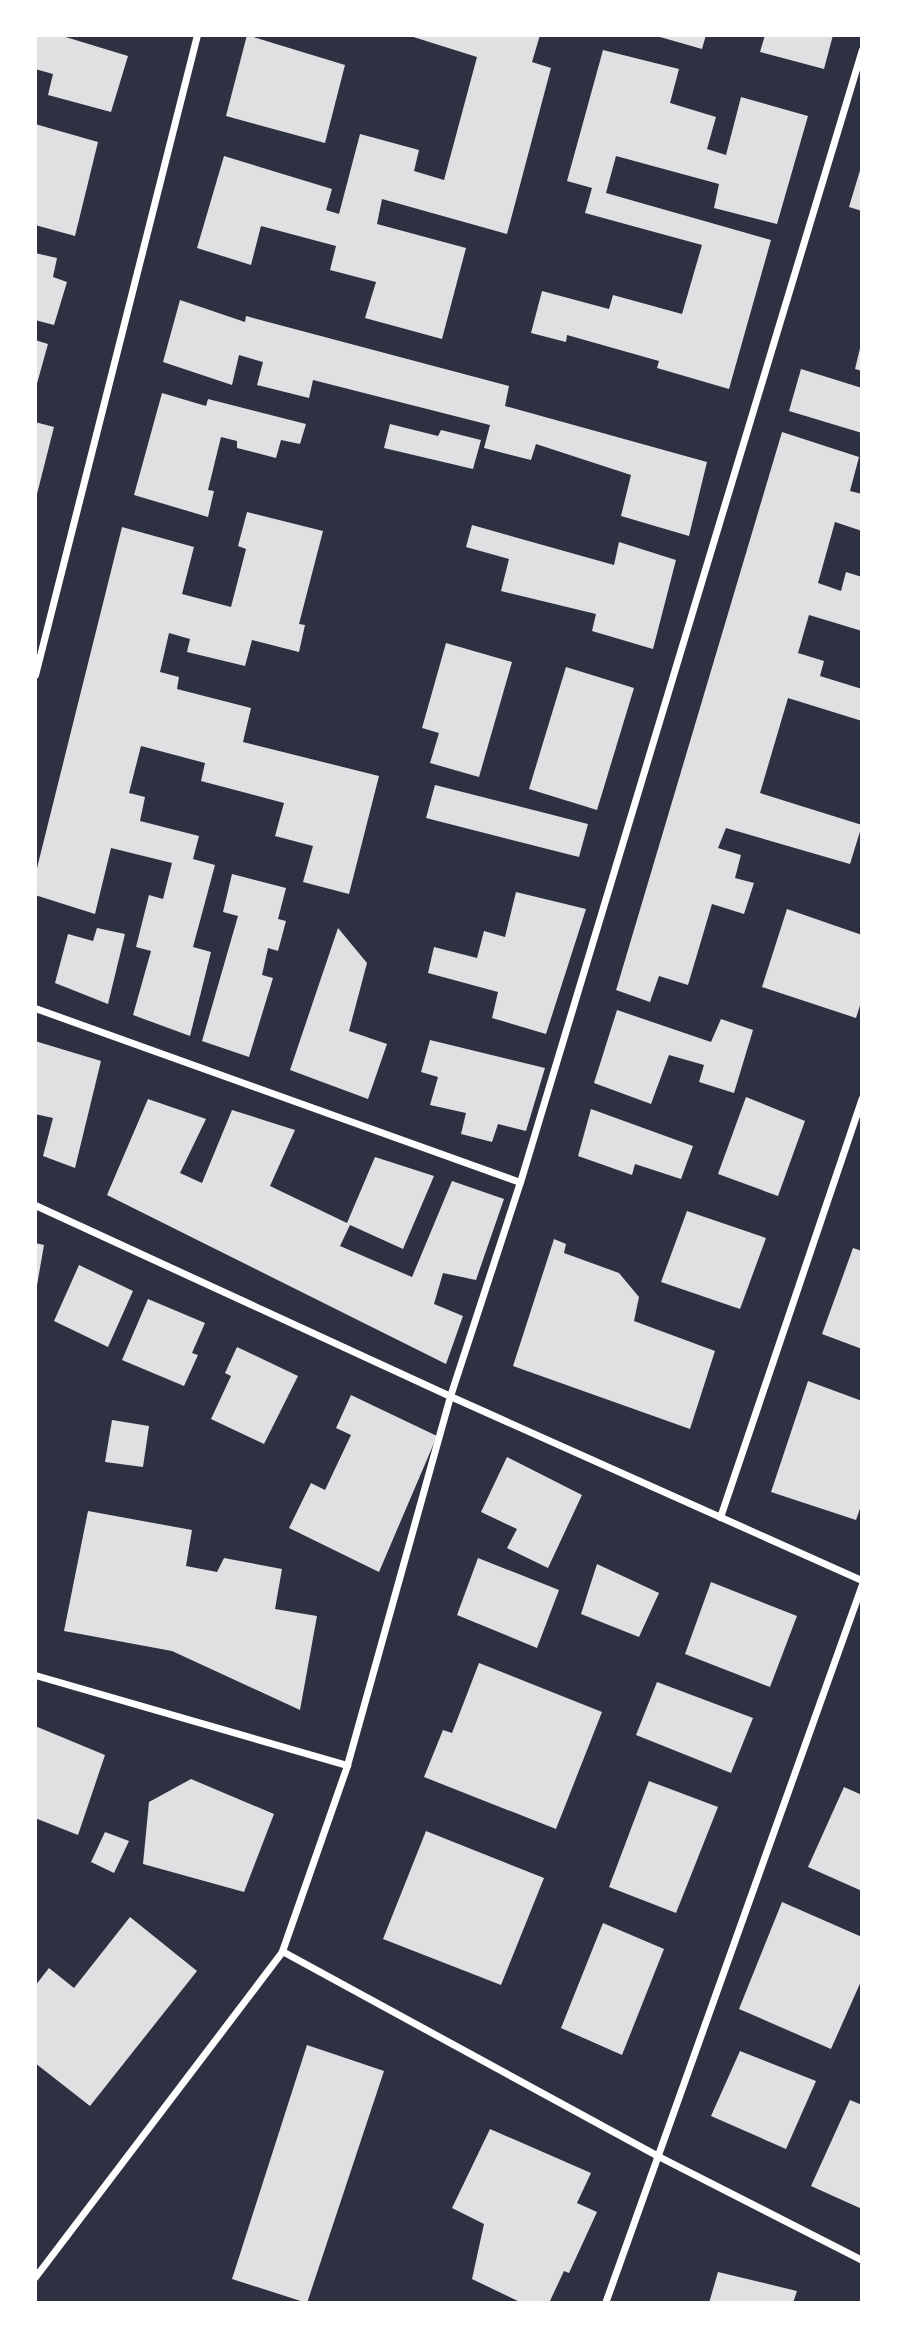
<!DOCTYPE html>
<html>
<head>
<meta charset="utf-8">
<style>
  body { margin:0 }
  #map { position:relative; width:897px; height:2338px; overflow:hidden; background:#2d3142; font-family:"Sofia Sans Condensed",sans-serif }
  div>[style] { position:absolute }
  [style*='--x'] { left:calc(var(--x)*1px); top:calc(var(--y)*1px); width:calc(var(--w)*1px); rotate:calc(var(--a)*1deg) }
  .building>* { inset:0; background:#e0e0e3 }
  .minor>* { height:7px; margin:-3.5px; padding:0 3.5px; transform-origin:3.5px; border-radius:3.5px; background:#fff }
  span { translate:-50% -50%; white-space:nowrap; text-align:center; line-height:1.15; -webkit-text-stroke:7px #fff; paint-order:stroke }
  .frame { position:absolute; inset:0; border:37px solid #fff; pointer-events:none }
</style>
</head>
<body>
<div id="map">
  <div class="building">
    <div style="clip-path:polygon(35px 35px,59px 35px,128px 56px,111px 112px,48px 95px,53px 74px,35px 69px)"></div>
    <div style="clip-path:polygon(247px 35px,345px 65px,325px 143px,226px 116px)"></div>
    <div style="clip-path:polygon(407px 35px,540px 35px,532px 62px,551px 68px,507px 234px,382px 199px,377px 224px,466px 248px,442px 339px,365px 318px,376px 282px,330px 270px,336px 246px,261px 226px,251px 265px,197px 248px,224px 156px,332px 189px,326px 210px,339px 214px,360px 134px,419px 150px,414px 171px,444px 180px,477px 57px)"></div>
    <div style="clip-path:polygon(653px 35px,706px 35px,702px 49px)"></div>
    <div style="clip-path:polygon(765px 35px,833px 35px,824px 69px,760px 52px)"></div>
    <div style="clip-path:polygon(603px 50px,679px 69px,670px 103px,716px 117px,707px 149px,726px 155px,741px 97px,808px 116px,777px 224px,714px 208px,719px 184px,616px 156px,606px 193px,771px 240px,729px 389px,657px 368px,659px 361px,567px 335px,566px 342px,531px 333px,542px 291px,609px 309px,613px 295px,682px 314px,702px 245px,585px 213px,592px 188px,567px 181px)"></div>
    <div style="clip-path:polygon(35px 124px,98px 142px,75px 236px,35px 225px)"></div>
    <div style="clip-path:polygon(861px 167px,862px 167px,862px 211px,849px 207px)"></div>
    <div style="clip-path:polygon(35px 253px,57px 258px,53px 277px,67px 282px,54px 325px,35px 320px)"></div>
    <div style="clip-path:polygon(180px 300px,245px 322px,246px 316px,509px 386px,505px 406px,707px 462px,689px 536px,621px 516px,631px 475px,536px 444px,531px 460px,484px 448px,490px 425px,313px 380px,309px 398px,257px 385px,263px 362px,239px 355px,232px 385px,163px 362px)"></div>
    <div style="clip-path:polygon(35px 340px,48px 344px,36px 387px,35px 387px)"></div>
    <div style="clip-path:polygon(861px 344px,862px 344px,862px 371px,855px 369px)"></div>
    <div style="clip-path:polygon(801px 369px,862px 388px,862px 433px,789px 411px)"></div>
    <div style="clip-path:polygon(162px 393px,206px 406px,208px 399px,306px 424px,300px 444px,281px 440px,276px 458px,237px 448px,237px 441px,221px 437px,208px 490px,214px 491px,208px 517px,134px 495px)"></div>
    <div style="clip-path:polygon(35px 422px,54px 427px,36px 498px,35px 497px)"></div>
    <div style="clip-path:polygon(390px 424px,438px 436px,441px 430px,481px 440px,473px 469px,384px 448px)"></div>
    <div style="clip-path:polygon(782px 432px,859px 457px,850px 491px,862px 494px,862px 531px,835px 522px,818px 583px,841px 591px,846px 572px,862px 577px,862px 631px,809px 615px,798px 653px,824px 661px,820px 676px,862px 689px,862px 721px,788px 698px,760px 793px,862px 825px,850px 864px,726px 828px,718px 848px,741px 855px,735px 878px,754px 883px,744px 914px,712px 904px,688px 985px,659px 976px,650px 1002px,616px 990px,617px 987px)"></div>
    <div style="clip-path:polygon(247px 512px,323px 531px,299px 624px,305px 625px,299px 652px,252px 640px,245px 666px,187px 652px,190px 639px,169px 633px,160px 672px,179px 677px,177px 689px,251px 708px,243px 742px,379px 776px,349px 894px,303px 882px,313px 846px,275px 836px,284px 803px,201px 781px,205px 763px,141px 746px,129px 793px,145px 797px,140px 821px,199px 836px,193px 859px,215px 865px,193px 947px,211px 952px,190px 1036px,133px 1015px,151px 951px,136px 947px,149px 895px,163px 899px,172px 863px,111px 848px,95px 914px,35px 895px,35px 876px,122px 527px,194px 547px,182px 594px,231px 607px,246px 549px,238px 546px)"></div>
    <div style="clip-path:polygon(472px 525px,614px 565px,619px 542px,676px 560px,653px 649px,592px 631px,596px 614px,501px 591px,509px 559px,466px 547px)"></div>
    <div style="clip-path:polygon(446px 643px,512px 662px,479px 777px,430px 763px,439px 733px,422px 728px)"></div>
    <div style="clip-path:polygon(566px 667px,634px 688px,597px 810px,529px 789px)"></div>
    <div style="clip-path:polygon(435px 785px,588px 824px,579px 857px,426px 818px)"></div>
    <div style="clip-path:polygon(232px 874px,286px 888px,278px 919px,286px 921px,278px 951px,268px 948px,262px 975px,273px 978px,249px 1057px,202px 1041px,238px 916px,223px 912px)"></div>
    <div style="clip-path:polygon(516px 892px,586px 909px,546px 1034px,492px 1018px,498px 992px,428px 973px,434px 947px,477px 958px,484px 931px,505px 937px)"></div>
    <div style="clip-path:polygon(787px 909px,862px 935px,862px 999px,856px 1018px,762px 987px)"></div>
    <div style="clip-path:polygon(97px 928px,125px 934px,108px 1004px,55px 983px,68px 934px,93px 941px)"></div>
    <div style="clip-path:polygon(338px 928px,367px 963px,349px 1031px,387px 1044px,368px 1099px,290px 1070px)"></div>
    <div style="clip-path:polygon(617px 1010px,711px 1042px,721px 1019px,753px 1030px,734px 1093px,699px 1082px,704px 1065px,669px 1055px,651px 1104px,594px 1083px)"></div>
    <div style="clip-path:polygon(430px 1040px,545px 1068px,526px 1131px,498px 1124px,492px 1142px,461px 1134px,466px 1113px,430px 1105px,438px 1077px,421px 1072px)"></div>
    <div style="clip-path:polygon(35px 1041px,101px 1061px,75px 1168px,43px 1156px,53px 1118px,35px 1114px)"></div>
    <div style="clip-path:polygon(746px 1097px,805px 1121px,778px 1196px,718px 1174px)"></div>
    <div style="clip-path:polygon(148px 1099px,206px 1119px,180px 1173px,202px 1183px,232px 1110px,295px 1130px,270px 1186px,347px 1223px,375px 1157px,434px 1176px,403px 1249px,350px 1225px,340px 1246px,412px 1277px,452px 1181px,504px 1199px,476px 1280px,443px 1273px,434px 1304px,463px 1316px,446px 1364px,107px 1195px)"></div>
    <div style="clip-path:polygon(591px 1109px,693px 1146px,681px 1179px,635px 1164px,632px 1175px,578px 1156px)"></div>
    <div style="clip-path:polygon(687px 1211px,766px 1238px,740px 1309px,661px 1282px)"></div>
    <div style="clip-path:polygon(554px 1239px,566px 1244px,564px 1253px,619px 1273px,639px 1297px,634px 1321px,715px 1351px,690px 1429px,513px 1366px)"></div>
    <div style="clip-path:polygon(35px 1243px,44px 1245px,36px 1291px,35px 1291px)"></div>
    <div style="clip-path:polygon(853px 1248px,862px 1251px,862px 1349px,822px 1334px)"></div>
    <div style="clip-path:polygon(79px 1265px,133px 1291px,108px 1347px,54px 1321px)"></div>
    <div style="clip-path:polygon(148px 1299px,205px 1323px,192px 1353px,198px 1355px,184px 1386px,122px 1360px)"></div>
    <div style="clip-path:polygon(237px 1347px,298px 1376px,264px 1444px,211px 1419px,231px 1376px,225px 1373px)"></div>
    <div style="clip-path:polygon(808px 1381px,862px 1401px,862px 1503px,856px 1520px,771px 1492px)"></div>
    <div style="clip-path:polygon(351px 1395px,437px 1436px,379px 1572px,289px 1528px,311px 1483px,325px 1490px,351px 1435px,336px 1428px)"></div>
    <div style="clip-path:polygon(112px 1420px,149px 1426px,143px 1467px,105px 1462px)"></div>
    <div style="clip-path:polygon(507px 1457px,582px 1495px,548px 1568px,507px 1548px,517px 1529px,481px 1512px)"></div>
    <div style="clip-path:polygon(88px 1511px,192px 1530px,186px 1566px,217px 1572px,224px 1558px,282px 1569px,275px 1609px,317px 1616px,300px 1710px,172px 1651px,64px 1631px)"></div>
    <div style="clip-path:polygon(478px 1558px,559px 1590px,537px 1648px,457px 1615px)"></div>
    <div style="clip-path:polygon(597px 1564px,659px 1593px,639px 1637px,581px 1614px)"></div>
    <div style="clip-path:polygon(711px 1582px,797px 1616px,770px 1687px,685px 1654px)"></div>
    <div style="clip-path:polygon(479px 1663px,602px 1712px,556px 1829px,424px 1777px,443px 1730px,452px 1733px)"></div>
    <div style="clip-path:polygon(657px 1682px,753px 1718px,731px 1773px,636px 1735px)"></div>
    <div style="clip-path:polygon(35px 1726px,105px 1755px,78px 1835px,35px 1818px)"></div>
    <div style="clip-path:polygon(191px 1779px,274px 1814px,244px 1892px,143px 1864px,149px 1802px)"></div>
    <div style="clip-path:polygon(649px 1781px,718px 1807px,676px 1913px,609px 1887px)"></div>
    <div style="clip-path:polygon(844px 1787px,862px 1795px,862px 1891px,808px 1867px)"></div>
    <div style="clip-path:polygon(426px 1831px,544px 1878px,501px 1985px,383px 1939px)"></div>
    <div style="clip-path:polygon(105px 1832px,129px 1841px,114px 1873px,91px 1862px)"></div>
    <div style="clip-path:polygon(782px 1902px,862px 1937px,862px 1979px,831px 2049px,739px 2009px)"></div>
    <div style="clip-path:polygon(130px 1917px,197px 1971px,90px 2106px,35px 2063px,35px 1986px,49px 1968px,74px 1988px)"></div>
    <div style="clip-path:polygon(603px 1923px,664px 1949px,622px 2055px,561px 2028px)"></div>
    <div style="clip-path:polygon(307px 2045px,384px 2071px,307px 2303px,232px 2279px)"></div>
    <div style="clip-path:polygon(740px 2051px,816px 2081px,786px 2149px,711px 2116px)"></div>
    <div style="clip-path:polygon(850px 2100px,862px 2105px,862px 2209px,811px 2186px)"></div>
    <div style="clip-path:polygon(490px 2129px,591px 2173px,577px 2203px,597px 2212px,569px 2273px,564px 2271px,549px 2303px,522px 2303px,472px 2279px,484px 2224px,452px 2208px)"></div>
    <div style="clip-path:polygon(718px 2272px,797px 2291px,793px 2303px,709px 2303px)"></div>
  </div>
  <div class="minor">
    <div style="--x:35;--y:675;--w:660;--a:-75.8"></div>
    <div style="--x:35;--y:1008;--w:515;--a:19.74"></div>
    <div style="--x:35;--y:1205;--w:457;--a:24.7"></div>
    <div style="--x:450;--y:1396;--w:451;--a:24.1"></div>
    <div style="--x:720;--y:1517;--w:442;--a:-71.3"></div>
    <div style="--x:35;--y:1675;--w:325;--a:16.1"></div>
    <div style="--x:282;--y:1951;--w:426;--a:28.6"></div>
    <div style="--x:656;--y:2155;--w:231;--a:27"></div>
    <div style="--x:35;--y:2277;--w:409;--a:-52.8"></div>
    <div style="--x:282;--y:1951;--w:197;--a:-70.7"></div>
    <div style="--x:347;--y:1765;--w:383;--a:-74.4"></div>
    <div style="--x:450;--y:1396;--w:225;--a:-71.9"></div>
    <div style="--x:520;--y:1182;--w:1183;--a:-73.2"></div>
    <div style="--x:605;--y:2303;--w:764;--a:-70.33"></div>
  </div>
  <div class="frame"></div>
</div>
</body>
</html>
